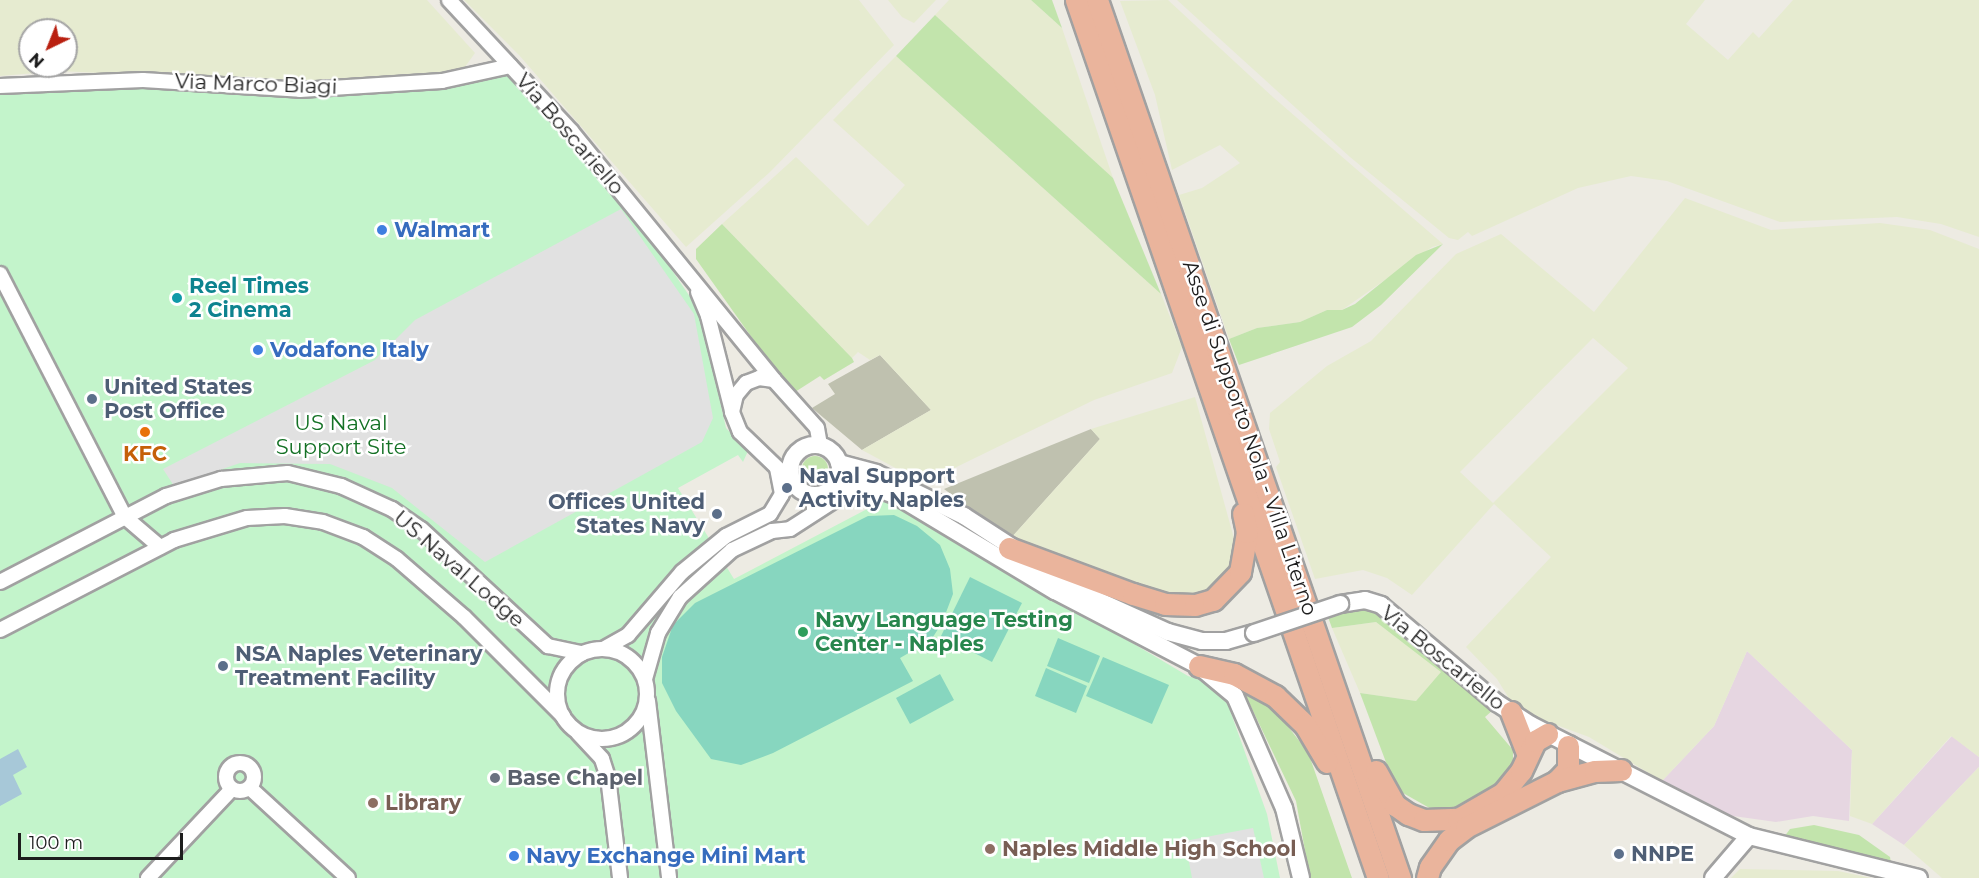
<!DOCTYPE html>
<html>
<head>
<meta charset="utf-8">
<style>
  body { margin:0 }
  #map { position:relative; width:1979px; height:878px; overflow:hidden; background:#edebe3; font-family:Montserrat,sans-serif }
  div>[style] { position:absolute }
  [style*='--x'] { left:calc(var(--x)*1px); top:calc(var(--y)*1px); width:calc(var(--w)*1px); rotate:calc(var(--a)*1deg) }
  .industrial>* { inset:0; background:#e6d6e1 }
  .construction>* { inset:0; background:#bfc1af }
  .farmland>* { inset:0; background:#e6ebd0 }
  .grass>* { inset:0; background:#c2e4ac }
  .round { border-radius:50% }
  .park>* { inset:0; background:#c3f4cb }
  .pitch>* { inset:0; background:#87d6bf }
  .parking>* { inset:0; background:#e1e1e1 }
  .water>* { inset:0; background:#a7c8d8 }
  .roads { filter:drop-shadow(2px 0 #a1a1a1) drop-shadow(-2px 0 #a1a1a1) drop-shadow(0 2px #a1a1a1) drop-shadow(0 -2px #a1a1a1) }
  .minor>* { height:14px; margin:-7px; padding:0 7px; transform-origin:7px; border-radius:7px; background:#fff }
  .minor>.ring { margin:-7px; padding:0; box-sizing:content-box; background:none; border:14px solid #fff; border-radius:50% }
  .tertiary>* { height:16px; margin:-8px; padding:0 8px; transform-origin:8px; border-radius:8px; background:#fff }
  .tertiary>.ring { margin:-8px; padding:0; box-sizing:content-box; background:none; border:16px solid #fff; border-radius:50% }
  .trunk>* { height:21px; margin:-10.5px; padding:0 10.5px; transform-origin:10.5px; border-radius:10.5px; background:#eab49c }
  .bridges { filter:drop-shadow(2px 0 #a1a1a1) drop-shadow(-2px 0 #a1a1a1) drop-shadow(0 2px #a1a1a1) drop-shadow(0 -2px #a1a1a1) }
  .tertiary-bridge>* { height:16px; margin:-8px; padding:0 8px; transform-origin:8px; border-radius:8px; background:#fff }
  .dots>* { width:16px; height:16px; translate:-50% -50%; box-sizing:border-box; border:3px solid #fff; border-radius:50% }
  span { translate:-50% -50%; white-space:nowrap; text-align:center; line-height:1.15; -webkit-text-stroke:5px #fff; paint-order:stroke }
  .street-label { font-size:21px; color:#1d1d1d }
  .shop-label { font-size:21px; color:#366cbe; font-weight:700 }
  .left { translate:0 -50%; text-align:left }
  .culture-label { font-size:21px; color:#0d838f; font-weight:700 }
  .service-label { font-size:21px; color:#4e5e75; font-weight:700 }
  .right { translate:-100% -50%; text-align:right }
  .park-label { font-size:21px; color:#147125 }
  .food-label { font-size:21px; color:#c56008; font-weight:700 }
  .leisure-label { font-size:21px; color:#27864d; font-weight:700 }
  .worship-label { font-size:21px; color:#5b616d; font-weight:700 }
  .education-label { font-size:21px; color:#785e54; font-weight:700 }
  .north { position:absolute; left:18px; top:18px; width:60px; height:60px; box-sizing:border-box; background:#fff; border:2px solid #a5a5a5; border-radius:50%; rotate:223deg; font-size:16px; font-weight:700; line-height:24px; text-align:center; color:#1d1d1d }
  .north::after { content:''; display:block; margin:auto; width:21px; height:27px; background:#b92010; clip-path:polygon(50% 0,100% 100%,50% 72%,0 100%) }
  .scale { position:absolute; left:18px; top:833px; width:165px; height:27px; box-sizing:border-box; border:3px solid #1d1d1d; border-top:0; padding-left:8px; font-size:18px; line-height:21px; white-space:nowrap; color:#1d1d1d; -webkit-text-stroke:4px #fff; paint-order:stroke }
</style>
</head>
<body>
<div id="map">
  <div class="industrial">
    <div style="clip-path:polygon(1747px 651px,1852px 750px,1849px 821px,1813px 816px,1776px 822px,1726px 815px,1662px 781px,1714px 726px)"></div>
    <div style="clip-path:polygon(1952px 736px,1979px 757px,1979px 767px,1904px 845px,1872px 824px)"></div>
  </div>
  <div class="construction">
    <div style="clip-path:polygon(880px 355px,931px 410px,862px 450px,812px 408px,835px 394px,828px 384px)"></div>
    <div style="clip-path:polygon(1091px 429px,1100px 439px,1011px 538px,944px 489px)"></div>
  </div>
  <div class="farmland">
    <div style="clip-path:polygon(evenodd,0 0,427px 0,475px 53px,462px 71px,330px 84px,59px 71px,0 76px,0 0,30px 30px,66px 30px,66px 66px,30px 66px,30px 30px)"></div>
    <div style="clip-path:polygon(464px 0,859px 0,894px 45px,770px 172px,686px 247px,519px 55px)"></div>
    <div style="clip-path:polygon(888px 0,936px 0,914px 23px,902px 17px)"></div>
    <div style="clip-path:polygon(949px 0,1031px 0,1062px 28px,1113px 178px,935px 15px)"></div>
    <div style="clip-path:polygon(1168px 0,1274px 98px,1443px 244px,1432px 247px,1342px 310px,1327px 310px,1300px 322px,1257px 328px,1229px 339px,1179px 195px,1202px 188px,1240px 163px,1220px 145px,1172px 170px,1155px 95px,1120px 1px)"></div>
    <div style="clip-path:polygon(1177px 0,1705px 0,1686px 24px,1728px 60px,1753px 32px,1759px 38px,1793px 0,1979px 0,1979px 237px,1941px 224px,1897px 217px,1780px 222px,1667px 181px,1631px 176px,1578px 188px,1472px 236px,1468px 232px,1458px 240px,1449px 238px,1350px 157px)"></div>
    <div style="clip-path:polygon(896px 56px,1161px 294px,1182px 347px,1172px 373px,1094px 400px,934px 478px,903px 472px,862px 450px,931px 410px,880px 355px,870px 360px,858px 352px,852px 358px,722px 224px,796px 157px,868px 226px,905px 185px,833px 120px)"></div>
    <div style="clip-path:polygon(evenodd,1685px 198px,1771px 230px,1880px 223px,1930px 230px,1979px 249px,1979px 757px,1951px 736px,1872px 824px,1850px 816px,1852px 750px,1747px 651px,1714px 726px,1662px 781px,1589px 737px,1532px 716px,1510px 700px,1497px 679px,1466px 647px,1551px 557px,1494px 504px,1412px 595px,1387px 578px,1363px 570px,1315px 579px,1276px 467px,1280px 462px,1269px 429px,1270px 413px,1327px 366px,1371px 341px,1456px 254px,1501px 234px,1594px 312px,1685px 198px,1593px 338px,1628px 368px,1493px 503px,1460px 472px,1593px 338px)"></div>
    <div style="clip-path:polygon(1195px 397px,1235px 542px,1235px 557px,1223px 577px,1206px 592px,1190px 597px,1161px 594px,1011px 538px,1100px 439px,1091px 429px)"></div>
    <div style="clip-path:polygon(1376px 622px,1442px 672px,1416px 701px,1360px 693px,1332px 628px)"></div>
    <div style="clip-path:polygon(1979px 767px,1979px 878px,1942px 878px,1904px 845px)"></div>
    <div style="clip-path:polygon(1740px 869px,1838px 871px,1871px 878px,1731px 878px)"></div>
  </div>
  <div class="grass">
    <div style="clip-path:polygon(1031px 0,1052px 0,1062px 28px)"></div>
    <div style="clip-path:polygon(935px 15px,1113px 178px,1161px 294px,896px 56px)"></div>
    <div style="clip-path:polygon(722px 224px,852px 358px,854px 362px,824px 380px,820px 376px,795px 392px,782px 380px,696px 259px,696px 249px)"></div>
    <div style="clip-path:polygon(1443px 244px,1381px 305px,1352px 327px,1239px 365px,1229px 339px,1257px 328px,1300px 322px,1327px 310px,1342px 310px,1355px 304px,1416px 255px)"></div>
    <div class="round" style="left:802px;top:456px;width:26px;height:26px"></div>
    <div style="clip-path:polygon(1355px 608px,1375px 609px,1493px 710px,1485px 717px,1513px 750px,1513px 766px,1501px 787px,1454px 808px,1433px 810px,1396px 789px,1360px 693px,1416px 701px,1441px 672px,1376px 622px,1332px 628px,1328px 617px)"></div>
    <div style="clip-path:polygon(1227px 678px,1271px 705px,1308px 752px,1352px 878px,1310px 878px,1296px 801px,1244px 692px)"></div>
    <div style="clip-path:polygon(1814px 825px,1859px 835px,1890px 857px,1891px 863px,1784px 837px,1790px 829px)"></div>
  </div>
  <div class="park">
    <div style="clip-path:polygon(508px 72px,627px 204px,701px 313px,726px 428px,748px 451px,743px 462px,738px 455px,678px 488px,734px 579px,888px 498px,1188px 676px,1222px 688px,1267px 814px,1280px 878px,0 878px,0 91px,156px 84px,357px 95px,480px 80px)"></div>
  </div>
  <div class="pitch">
    <div style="clip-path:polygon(894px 515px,917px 526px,940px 545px,950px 569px,953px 594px,942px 623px,931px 640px,900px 658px,913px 681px,773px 753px,741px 765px,711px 759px,676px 711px,662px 683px,662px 657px,673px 625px,695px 603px,868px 516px)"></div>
    <div style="clip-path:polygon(970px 577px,1022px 603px,992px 662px,941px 636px)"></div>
    <div style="clip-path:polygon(1058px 638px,1100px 656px,1089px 683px,1047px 666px)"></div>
    <div style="clip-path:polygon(1103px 657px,1169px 685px,1152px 724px,1086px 696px)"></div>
    <div style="clip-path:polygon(1046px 668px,1087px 686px,1076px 713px,1035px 696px)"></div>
    <div style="clip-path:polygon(940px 674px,954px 700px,910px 724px,896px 698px)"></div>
  </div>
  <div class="parking">
    <div style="clip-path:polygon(621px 209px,694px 314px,713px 418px,702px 442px,485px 562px,392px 488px,330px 464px,240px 463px,174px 486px,163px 469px,375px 360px,415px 320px)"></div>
    <div style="clip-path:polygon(1253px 828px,1264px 878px,1192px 878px,1185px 841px)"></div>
  </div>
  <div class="water">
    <div style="clip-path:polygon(18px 749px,27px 767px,13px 775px,22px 794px,0 806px,0 759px)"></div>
  </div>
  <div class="roads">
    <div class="minor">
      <div style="--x:449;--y:0;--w:179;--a:47"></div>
      <div style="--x:571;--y:131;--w:321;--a:50.8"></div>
      <div style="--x:0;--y:86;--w:143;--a:-2.4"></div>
      <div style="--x:143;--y:80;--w:157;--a:3.6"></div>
      <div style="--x:300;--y:90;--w:142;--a:-3.6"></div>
      <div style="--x:442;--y:81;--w:70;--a:-12.4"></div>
      <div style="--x:0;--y:274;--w:273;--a:62.8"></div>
      <div style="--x:125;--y:517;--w:46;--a:40.6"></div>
      <div style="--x:698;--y:292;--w:26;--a:67"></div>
      <div style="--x:708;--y:316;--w:98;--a:75.8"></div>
      <div style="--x:793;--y:483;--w:74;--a:-136.1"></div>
      <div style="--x:740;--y:432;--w:22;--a:-112"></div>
      <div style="--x:732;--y:412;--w:17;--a:-77"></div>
      <div style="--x:736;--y:395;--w:16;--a:-50"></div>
      <div style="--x:746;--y:383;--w:14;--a:-21"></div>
      <div style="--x:759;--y:378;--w:15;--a:8"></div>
      <div style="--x:774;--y:380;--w:64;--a:48.1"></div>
      <div style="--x:817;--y:428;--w:17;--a:80"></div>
      <div style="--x:814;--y:513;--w:18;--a:-90"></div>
      <div style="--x:0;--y:582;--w:187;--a:-27.4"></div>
      <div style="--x:166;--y:496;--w:58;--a:-17.2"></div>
      <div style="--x:221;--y:479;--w:67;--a:-5.1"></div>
      <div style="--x:288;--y:473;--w:55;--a:13.8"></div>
      <div style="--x:341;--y:486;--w:56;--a:24.3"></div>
      <div style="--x:392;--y:509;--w:35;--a:35"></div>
      <div style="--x:421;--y:529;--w:173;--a:42.7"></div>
      <div style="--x:548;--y:646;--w:35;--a:12"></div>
      <div style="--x:0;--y:630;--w:196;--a:-27.3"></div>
      <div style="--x:174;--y:540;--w:76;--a:-16.8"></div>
      <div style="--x:247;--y:518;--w:38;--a:-3"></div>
      <div style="--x:285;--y:516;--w:38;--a:9"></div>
      <div style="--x:323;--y:522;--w:43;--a:20.6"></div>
      <div style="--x:363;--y:537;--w:40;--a:32.9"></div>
      <div style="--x:397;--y:559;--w:89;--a:40.9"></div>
      <div style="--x:464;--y:617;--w:140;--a:45"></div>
      <div style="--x:603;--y:649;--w:29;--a:-29"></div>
      <div style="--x:628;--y:635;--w:83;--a:-49.4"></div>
      <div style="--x:682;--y:572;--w:57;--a:-39.3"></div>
      <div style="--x:726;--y:536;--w:49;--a:-26.6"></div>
      <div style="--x:770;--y:514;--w:23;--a:-59"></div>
      <div style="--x:782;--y:494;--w:25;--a:-101"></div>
      <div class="ring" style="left:557px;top:649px;width:76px;height:76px"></div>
      <div style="--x:645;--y:679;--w:48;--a:-74.2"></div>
      <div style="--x:658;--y:633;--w:42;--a:-58.6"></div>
      <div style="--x:680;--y:597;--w:70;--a:-42.1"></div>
      <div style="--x:732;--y:550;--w:44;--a:-25.4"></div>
      <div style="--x:772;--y:531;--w:18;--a:-6"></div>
      <div style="--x:790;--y:529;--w:63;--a:-32.7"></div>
      <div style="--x:843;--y:495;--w:26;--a:-23"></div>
      <div style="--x:648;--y:701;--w:178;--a:83.2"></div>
      <div style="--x:578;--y:733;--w:35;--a:47"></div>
      <div style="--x:602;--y:759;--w:19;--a:72"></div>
      <div style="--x:608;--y:777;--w:102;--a:83.2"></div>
      <div class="ring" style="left:226px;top:763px;width:14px;height:14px"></div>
      <div style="--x:250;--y:788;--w:133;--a:42.6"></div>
      <div style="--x:148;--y:878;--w:122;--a:-46.7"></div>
    </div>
    <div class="tertiary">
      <div class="ring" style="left:790px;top:445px;width:34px;height:34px"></div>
      <div style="--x:839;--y:463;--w:38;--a:15"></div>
      <div style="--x:876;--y:473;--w:98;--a:26"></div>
      <div style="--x:964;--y:516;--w:145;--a:32.9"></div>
      <div style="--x:1086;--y:595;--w:90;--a:24.3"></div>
      <div style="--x:1168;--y:632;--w:35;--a:15"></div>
      <div style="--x:1202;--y:641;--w:24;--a:0"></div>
      <div style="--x:1226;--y:641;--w:29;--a:-16"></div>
      <div style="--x:838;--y:481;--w:29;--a:8"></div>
      <div style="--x:867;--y:485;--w:30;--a:20"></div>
      <div style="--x:895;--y:495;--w:187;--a:31"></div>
      <div style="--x:1055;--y:591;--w:162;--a:27.5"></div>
      <div style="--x:1199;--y:666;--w:47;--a:39.8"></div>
      <div style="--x:1235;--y:696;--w:122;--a:66.4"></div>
      <div style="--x:1284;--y:808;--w:72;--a:76.3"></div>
      <div style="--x:1340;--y:604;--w:25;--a:-9"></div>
      <div style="--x:1365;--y:600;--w:17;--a:17"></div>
      <div style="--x:1381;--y:605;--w:152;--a:40.2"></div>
      <div style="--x:1497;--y:703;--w:40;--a:32.9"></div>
      <div style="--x:1531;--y:725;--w:245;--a:27"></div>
      <div style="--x:1749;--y:836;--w:175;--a:13.9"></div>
      <div style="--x:1713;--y:878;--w:55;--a:-49.4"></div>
    </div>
    <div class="trunk">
      <div style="--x:1076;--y:0;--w:928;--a:71.02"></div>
      <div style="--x:1097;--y:0;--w:929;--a:70.96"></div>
      <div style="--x:1009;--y:548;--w:132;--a:20.4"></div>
      <div style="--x:1133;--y:594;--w:34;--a:17"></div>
      <div style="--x:1165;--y:604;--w:30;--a:2"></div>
      <div style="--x:1195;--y:605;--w:19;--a:-16"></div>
      <div style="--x:1213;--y:600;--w:39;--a:-46"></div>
      <div style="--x:1240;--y:572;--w:41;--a:-80.1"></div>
      <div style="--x:1247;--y:532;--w:19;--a:-102"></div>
      <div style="--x:1199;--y:666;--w:36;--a:13"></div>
      <div style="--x:1234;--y:674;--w:47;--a:28.2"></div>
      <div style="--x:1275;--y:696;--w:42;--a:44"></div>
      <div style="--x:1305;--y:725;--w:43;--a:59.3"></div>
      <div style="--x:1511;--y:712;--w:44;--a:68.7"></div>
      <div style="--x:1376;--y:771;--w:39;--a:61"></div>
      <div style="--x:1395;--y:805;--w:16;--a:35"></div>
      <div style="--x:1408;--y:814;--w:17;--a:21"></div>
      <div style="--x:1424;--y:820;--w:34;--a:-2"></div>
      <div style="--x:1458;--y:819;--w:52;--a:-30"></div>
      <div style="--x:1503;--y:793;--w:28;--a:-51"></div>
      <div style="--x:1521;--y:771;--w:33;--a:-65"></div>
      <div style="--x:1535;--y:741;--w:14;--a:-30"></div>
      <div style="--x:1557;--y:781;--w:16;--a:-47"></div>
      <div style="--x:1568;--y:769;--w:23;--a:-90"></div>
      <div style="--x:1427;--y:878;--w:11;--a:-75"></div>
      <div style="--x:1430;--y:867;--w:33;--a:-55"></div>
      <div style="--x:1449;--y:840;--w:21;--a:-37"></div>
      <div style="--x:1466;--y:827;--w:102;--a:-26.8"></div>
      <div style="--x:1557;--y:781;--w:39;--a:-15"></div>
      <div style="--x:1595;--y:771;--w:26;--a:-2"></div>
    </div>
  </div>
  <div class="bridges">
    <div class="tertiary-bridge">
      <div style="--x:1254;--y:633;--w:91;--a:-18.6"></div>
    </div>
  </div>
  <div class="dots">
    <div style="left:382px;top:230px;background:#3f7fe0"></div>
    <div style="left:177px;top:298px;background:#0f9aa8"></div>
    <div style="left:258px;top:350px;background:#3f7fe0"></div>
    <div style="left:92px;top:399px;background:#5c6f8a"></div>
    <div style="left:145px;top:432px;background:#e8710a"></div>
    <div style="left:787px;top:488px;background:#5c6f8a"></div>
    <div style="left:717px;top:514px;background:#5c6f8a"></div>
    <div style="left:803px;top:632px;background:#2e9e5b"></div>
    <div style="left:223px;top:666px;background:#5c6f8a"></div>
    <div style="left:495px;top:778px;background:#6b7280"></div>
    <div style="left:373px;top:803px;background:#8d6e63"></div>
    <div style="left:990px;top:849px;background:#8d6e63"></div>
    <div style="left:1619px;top:854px;background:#5c6f8a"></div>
    <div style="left:514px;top:856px;background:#3f7fe0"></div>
  </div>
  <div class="street-label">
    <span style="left:256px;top:84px;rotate:2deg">Via Marco Biagi</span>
    <span style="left:570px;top:134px;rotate:49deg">Via Boscariello</span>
    <span style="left:1250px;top:438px;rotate:71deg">Asse di Supporto Nola - Villa Literno</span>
    <span style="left:459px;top:569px;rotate:41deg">US Naval Lodge</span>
    <span style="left:1443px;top:658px;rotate:39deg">Via Boscariello</span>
  </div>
  <div class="shop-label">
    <span class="left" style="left:394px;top:230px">Walmart</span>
    <span class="left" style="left:270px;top:350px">Vodafone Italy</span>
    <span class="left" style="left:526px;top:856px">Navy Exchange Mini Mart</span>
  </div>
  <div class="culture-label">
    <span class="left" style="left:189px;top:298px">Reel Times<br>2 Cinema</span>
  </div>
  <div class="service-label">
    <span class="left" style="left:104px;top:399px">United States<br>Post Office</span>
    <span class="left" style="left:799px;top:488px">Naval Support<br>Activity Naples</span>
    <span class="right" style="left:705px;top:514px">Offices United<br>States Navy</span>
    <span class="left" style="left:235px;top:666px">NSA Naples Veterinary<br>Treatment Facility</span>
    <span class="left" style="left:1631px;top:854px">NNPE</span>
  </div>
  <div class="park-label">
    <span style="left:341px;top:435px">US Naval<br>Support Site</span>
  </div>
  <div class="food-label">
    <span style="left:145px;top:454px">KFC</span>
  </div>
  <div class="leisure-label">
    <span class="left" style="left:815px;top:632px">Navy Language Testing<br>Center - Naples</span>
  </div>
  <div class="worship-label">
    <span class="left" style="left:507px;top:778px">Base Chapel</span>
  </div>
  <div class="education-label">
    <span class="left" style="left:385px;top:803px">Library</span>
    <span class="left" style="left:1002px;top:849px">Naples Middle High School</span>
  </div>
  <div class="north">N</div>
  <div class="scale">100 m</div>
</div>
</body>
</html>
